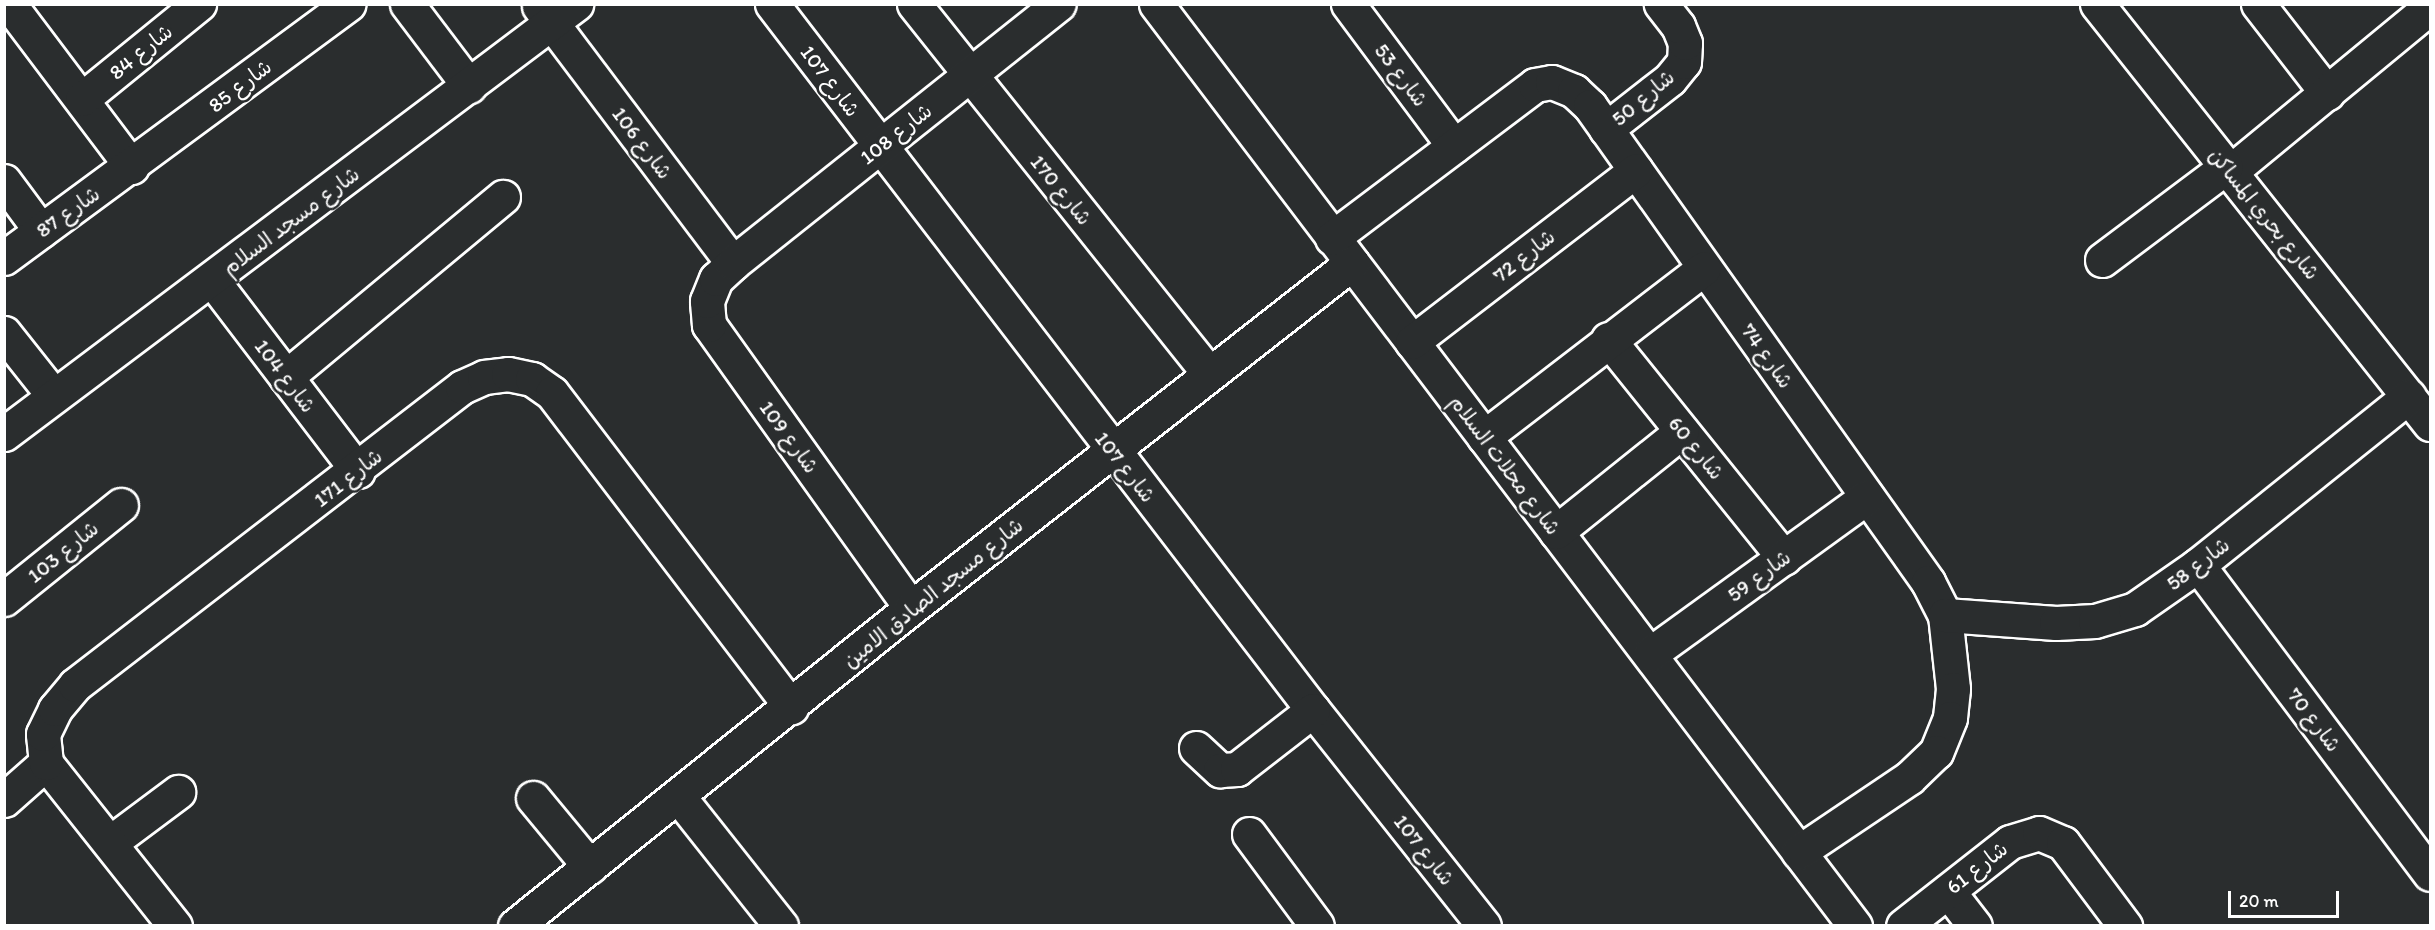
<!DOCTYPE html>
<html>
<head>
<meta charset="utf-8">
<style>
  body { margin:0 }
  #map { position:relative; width:2435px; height:930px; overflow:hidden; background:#2a2d2e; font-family:Itim,"Playpen Sans Arabic",sans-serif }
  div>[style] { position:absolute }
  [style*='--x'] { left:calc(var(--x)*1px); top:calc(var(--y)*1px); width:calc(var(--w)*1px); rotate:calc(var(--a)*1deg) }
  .roads { filter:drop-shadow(2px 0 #fff) drop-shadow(-2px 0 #fff) drop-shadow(0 2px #fff) drop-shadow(0 -2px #fff) }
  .minor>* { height:33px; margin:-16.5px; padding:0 16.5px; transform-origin:16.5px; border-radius:16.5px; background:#2a2d2e }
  span { translate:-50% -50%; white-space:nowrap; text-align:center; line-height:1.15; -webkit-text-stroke:5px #2a2d2e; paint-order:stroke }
  .street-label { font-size:21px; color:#fff }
  .frame { position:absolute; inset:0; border:6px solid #fff; pointer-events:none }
  .scale { position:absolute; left:2228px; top:891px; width:111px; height:27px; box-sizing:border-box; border:3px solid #fff; border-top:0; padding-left:8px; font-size:18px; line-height:21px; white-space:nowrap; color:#fff; -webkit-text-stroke:4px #2a2d2e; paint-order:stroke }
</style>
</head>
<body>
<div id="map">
  <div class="roads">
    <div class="minor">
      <div style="--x:9;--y:4;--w:204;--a:53"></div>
      <div style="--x:407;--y:4;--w:103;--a:52.9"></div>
      <div style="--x:772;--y:4;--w:889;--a:52.54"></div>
      <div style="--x:1313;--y:710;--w:275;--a:51.6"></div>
      <div style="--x:914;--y:4;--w:473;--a:51.4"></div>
      <div style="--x:1156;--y:4;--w:1157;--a:52.83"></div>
      <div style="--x:1348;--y:4;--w:177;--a:53.3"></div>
      <div style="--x:2097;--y:4;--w:536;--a:51.59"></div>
      <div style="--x:2258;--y:4;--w:113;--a:52.2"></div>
      <div style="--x:539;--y:6;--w:322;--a:53"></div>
      <div style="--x:82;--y:99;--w:151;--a:-39.1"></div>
      <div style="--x:1606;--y:129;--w:81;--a:-38"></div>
      <div style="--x:1670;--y:79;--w:22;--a:-51"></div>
      <div style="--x:1684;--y:62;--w:19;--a:-87"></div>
      <div style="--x:1685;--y:43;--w:18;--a:-112"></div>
      <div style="--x:1678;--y:26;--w:28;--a:-128"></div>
      <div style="--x:2230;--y:172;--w:259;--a:-39.5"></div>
      <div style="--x:4;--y:181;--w:62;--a:53.5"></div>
      <div style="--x:1332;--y:238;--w:254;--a:-37"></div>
      <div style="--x:1535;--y:85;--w:17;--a:-10"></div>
      <div style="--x:1552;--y:82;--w:24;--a:22"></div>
      <div style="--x:1574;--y:91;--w:22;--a:43"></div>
      <div style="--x:1590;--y:106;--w:584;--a:54.62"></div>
      <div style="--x:1928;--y:582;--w:37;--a:63"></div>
      <div style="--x:1945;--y:615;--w:74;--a:83.8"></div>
      <div style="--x:1953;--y:689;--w:29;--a:96"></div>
      <div style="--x:1950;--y:718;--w:37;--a:112"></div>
      <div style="--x:1936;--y:752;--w:37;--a:136"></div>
      <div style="--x:1909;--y:778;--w:133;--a:146.1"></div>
      <div style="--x:4;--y:258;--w:428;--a:-36.4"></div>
      <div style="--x:2102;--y:260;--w:155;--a:-36.9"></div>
      <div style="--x:213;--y:281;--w:239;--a:52.7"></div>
      <div style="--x:4;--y:333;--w:80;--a:51.6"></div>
      <div style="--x:1608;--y:339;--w:281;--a:51.2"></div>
      <div style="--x:1412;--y:342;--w:282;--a:-37.5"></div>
      <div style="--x:286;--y:377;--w:282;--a:-39.7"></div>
      <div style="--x:4;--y:434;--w:716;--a:-36.93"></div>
      <div style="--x:1484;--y:437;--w:277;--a:-37.5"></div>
      <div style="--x:1556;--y:532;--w:161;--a:-38.7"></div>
      <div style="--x:2198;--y:565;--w:386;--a:53.1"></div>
      <div style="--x:4;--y:599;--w:150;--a:-38.8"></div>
      <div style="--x:911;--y:608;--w:348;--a:-125.5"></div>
      <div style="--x:709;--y:325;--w:24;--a:-95"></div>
      <div style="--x:707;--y:301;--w:24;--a:-68"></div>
      <div style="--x:716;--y:279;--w:23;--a:-43"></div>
      <div style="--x:733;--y:263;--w:416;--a:-38.5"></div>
      <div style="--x:1945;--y:615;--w:111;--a:4.1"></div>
      <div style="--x:2056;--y:623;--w:39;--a:-3"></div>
      <div style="--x:2095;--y:621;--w:42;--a:-16.7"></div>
      <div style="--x:2135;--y:609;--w:77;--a:-34.9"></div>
      <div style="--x:2198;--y:565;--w:270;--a:-38.7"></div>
      <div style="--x:1650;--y:654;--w:268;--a:-35.9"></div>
      <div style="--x:1196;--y:748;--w:33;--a:43"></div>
      <div style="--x:1220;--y:770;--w:17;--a:-3"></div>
      <div style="--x:1237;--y:769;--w:96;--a:-37.8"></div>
      <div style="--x:678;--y:796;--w:166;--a:51.6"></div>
      <div style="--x:533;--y:798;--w:89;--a:50.4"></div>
      <div style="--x:4;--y:800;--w:56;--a:-41.4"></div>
      <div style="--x:1249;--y:834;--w:114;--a:53.5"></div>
      <div style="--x:111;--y:842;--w:84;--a:-36.7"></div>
      <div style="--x:1948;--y:891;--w:44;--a:52.4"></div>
      <div style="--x:175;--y:926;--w:208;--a:-128.4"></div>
      <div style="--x:46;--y:763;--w:29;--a:-96"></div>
      <div style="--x:43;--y:734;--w:28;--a:-64"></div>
      <div style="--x:55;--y:709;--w:31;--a:-50"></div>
      <div style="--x:75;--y:685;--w:488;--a:-37.6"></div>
      <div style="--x:462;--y:387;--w:24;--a:-24"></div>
      <div style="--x:484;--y:377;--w:24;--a:-7"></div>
      <div style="--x:508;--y:374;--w:25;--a:12"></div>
      <div style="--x:532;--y:379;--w:24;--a:35"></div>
      <div style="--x:552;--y:393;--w:395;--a:52.7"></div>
      <div style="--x:515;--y:926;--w:508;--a:-38.77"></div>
      <div style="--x:911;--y:608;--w:560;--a:-38.04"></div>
      <div style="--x:1903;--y:926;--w:136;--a:-38.1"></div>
      <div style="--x:2010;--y:842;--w:30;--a:-17"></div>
      <div style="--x:2039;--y:833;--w:26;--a:23"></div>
      <div style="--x:2063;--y:843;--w:104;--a:53.2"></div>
    </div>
  </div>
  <div class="street-label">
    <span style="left:141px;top:52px;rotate:-39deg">شارع 84</span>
    <span style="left:1401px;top:75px;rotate:53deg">شارع 53</span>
    <span style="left:830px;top:81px;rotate:53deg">شارع 107</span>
    <span style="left:240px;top:86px;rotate:-37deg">شارع 85</span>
    <span style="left:1643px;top:98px;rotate:-40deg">شارع 50</span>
    <span style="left:896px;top:134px;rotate:-38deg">شارع 108</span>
    <span style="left:642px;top:143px;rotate:53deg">شارع 106</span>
    <span style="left:1061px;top:190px;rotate:51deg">شارع 170</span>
    <span style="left:68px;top:212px;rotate:-35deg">شارع 87</span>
    <span style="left:2264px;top:214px;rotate:51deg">شارع بحري المساكن</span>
    <span style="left:291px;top:221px;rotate:-37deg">شارع مسجد السلام</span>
    <span style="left:1524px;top:256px;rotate:-38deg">شارع 72</span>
    <span style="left:1767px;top:356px;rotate:55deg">شارع 74</span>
    <span style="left:285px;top:376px;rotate:53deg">شارع 104</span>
    <span style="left:789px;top:437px;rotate:54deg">شارع 109</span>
    <span style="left:1696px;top:448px;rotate:51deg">شارع 60</span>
    <span style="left:1505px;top:465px;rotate:53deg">شارع محلات السلام</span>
    <span style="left:1125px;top:467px;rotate:52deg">شارع 107</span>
    <span style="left:348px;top:478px;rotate:-38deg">شارع 171</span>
    <span style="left:63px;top:552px;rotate:-39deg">شارع 103</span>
    <span style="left:2198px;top:564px;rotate:-37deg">شارع 58</span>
    <span style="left:1759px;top:576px;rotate:-36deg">شارع 59</span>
    <span style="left:933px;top:593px;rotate:-39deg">شارع مسجد الصادق الامين</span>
    <span style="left:2314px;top:720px;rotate:53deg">شارع 70</span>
    <span style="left:1424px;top:850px;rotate:52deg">شارع 107</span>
    <span style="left:1977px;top:868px;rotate:-38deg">شارع 61</span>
  </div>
  <div class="frame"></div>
  <div class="scale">20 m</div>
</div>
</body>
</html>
